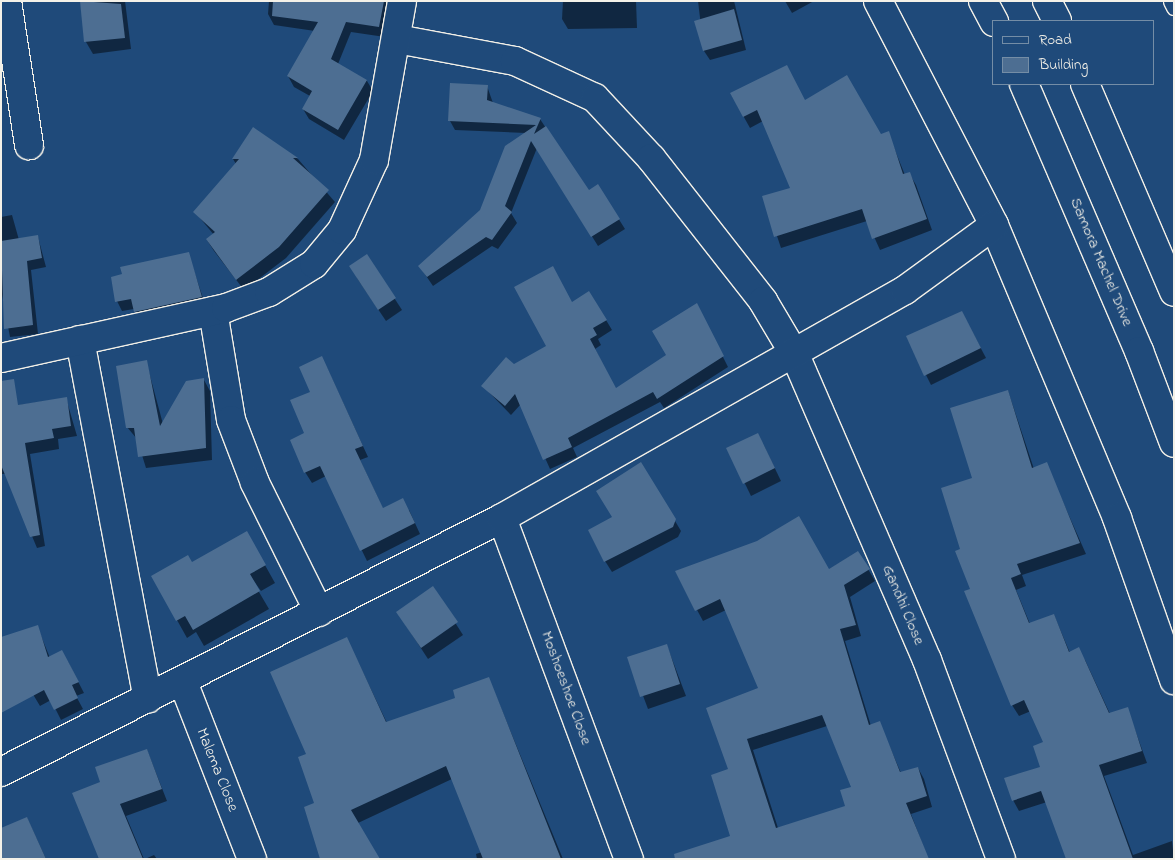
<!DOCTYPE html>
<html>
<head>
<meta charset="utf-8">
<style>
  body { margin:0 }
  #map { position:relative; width:1175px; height:860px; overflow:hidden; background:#1f4a7a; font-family:"Indie Flower",sans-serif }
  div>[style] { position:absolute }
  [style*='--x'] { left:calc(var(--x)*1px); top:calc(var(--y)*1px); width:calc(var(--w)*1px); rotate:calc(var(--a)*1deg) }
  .shadow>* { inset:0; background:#0007 }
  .building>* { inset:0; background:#4d6e92 }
  .roads { filter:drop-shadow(1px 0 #f4f1e8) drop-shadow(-1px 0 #f4f1e8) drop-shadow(0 1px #f4f1e8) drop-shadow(0 -1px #f4f1e8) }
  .lane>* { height:15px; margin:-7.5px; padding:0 7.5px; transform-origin:7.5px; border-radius:7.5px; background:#1f4a7a }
  .street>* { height:28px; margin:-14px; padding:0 14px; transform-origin:14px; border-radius:14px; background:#1f4a7a }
  .secondary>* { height:28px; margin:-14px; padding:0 14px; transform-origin:14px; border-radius:14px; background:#1f4a7a }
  span { translate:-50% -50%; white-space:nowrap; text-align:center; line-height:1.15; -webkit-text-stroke:4.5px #1f4a7a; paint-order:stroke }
  .street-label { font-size:16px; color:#f4f1e8 }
  .frame { position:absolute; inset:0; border:2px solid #f4f1e8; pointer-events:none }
  .legend { position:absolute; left:992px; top:20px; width:162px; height:65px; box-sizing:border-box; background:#1f4a7a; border:1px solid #748da6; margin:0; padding:6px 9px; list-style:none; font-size:15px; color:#f4f1e8 }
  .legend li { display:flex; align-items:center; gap:10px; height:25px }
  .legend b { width:25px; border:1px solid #748da6 }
</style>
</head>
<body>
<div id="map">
  <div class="shadow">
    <div style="clip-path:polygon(81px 1px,125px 1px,131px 49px,93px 54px,86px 42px)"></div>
    <div style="clip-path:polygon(269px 1px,389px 1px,385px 37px,351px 32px,338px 64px,367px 81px,373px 91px,344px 140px,309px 119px,303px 109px,310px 96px,294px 87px,288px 76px,315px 31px,274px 25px,268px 14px)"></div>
    <div style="clip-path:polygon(563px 1px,636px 1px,637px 28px,568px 29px,562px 19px)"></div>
    <div style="clip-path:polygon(698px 1px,734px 1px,746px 50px,710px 60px,704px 51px)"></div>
    <div style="clip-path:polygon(785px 1px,814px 1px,792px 13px)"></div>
    <div style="clip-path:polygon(487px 86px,493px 103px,540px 119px,588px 192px,598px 186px,625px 229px,598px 246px,537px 148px,511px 213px,517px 223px,498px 249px,492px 246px,433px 286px,420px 267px,481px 210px,526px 133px,455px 130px,450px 121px)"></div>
    <div style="clip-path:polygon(731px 94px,805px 102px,881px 135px,888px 133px,905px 175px,909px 173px,916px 185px,932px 230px,880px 250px,867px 221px,781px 248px,764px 197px,792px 189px,763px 121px,750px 128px)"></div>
    <div style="clip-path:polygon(253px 129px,298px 159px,335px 202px,286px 258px,244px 290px,214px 251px,207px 240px,214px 235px,195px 212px,236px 164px,233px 159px)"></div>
    <div style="clip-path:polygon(12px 215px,19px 240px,38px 237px,46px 267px,31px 270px,38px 334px,10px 337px,1px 289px,1px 217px)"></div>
    <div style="clip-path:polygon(188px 253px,206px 307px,140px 321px,134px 309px,122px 311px,117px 301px)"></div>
    <div style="clip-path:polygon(367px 256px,402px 310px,386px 321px,357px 278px)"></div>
    <div style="clip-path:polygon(572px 303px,606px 320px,612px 330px,598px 339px,601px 345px,595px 349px,616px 390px,668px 355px,702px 315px,728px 367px,664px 408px,660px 402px,573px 448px,577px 457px,550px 469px,521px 404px,511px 415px,483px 386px,548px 346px)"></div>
    <div style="clip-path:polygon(967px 322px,986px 358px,931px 385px,907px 337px)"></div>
    <div style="clip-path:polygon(146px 361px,163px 424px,204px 380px,210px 391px,212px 460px,146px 468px,137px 439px,127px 427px)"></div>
    <div style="clip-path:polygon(327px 368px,368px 457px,360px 460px,383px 509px,409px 510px,420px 534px,367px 561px,326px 476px,312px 483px,305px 472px,311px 392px)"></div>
    <div style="clip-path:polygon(1008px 391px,1034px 469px,1046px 464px,1086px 554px,1022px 575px,1026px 586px,1016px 590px,1030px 624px,1054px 615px,1070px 653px,1085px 660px,1110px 714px,1127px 708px,1147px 763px,1104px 776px,1133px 855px,1172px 841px,1174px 859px,1069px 859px,1047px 802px,1019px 811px,1013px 800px,1042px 767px,1045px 743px,1031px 711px,1019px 716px,1012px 705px,961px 550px,973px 479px)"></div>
    <div style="clip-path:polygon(66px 398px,77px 436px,58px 439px,59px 449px,30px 454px,45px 546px,37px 548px,6px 474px,1px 474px,1px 408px)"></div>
    <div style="clip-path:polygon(764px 446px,781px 481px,751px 496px,728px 449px)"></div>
    <div style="clip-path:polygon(641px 464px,681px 531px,678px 537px,612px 572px,605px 561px,614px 518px)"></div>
    <div style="clip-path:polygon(247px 533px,275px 583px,261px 591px,246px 570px,269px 609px,204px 646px,196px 632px,187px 638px,153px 577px,191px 564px)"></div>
    <div style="clip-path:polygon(evenodd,858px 552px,875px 581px,850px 597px,861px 636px,845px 641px,871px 726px,879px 722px,901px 773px,918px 768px,924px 779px,932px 807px,911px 814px,928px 859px,732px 836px,729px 770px,760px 689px,726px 610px,703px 621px,676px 571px,828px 570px,858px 552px,827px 726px,852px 788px,847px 807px,778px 828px,753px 750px,827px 726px)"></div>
    <div style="clip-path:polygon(433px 588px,463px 635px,428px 659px,398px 613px)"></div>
    <div style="clip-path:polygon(37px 626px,50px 658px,68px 662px,84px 693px,76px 696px,83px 709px,61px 720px,51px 700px,40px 706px,34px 696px,14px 634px)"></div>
    <div style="clip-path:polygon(347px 639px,387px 723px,457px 699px,489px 679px,563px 859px,477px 859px,476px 854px,482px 852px,452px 779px,358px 823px,323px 823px,308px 754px)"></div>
    <div style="clip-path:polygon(667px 646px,686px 696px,648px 709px,629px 658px)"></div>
    <div style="clip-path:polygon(147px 750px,167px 801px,126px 816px,144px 859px,116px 859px,101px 783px)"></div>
    <div style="clip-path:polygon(27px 818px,46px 859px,1px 859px)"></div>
    <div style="clip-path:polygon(154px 855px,157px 859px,145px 859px)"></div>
  </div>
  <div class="building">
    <div style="clip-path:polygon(80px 1px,121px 4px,125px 38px,84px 42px)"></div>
    <div style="clip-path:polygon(273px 1px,384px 1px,379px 27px,346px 22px,331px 59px,367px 80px,338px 130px,302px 109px,312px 91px,287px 76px,318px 22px,272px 16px)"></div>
    <div style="clip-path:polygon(734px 9px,742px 40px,703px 51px,694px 21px)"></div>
    <div style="clip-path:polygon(787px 65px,805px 100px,847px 75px,881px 134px,889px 131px,903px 174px,910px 172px,927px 219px,872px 239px,862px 209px,774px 237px,762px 196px,790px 188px,757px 110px,743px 117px,730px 93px)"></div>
    <div style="clip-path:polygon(450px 83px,488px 85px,487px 100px,541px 118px,534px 134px,546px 126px,589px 190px,598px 184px,620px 219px,591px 237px,531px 141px,505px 206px,512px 212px,492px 240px,486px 237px,427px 277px,418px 266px,480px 210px,505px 146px,536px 125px,448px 121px)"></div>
    <div style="clip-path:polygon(253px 127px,298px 158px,293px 158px,329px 190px,279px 247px,236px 280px,206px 239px,215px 232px,193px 212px,239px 159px,232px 159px)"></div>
    <div style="clip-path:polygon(38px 235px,42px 258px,27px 261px,33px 325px,4px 329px,1px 241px)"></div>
    <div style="clip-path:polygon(189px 252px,202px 297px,134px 312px,131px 299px,115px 302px,111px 277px,122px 274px,120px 267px)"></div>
    <div style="clip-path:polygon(367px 254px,396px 298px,378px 310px,349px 266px)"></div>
    <div style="clip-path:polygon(553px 266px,572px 302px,589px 291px,607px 320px,593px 328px,597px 335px,590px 339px,616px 388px,666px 355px,652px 331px,697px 303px,724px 356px,657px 399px,653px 392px,568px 438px,572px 447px,543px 460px,515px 394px,505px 406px,481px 386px,506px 357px,514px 364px,546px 346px,514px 287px)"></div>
    <div style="clip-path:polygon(962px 311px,981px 348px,924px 376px,906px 336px)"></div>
    <div style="clip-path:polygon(322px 356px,363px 446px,355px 449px,383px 508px,403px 498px,415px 523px,360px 551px,320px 466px,304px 473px,290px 440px,304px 433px,290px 400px,310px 392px,299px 367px)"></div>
    <div style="clip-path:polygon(147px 360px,160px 426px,186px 381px,204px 378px,206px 448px,138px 457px,134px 428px,126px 428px,116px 366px)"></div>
    <div style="clip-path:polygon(14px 379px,18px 405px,67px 397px,71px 426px,52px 429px,54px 438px,25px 443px,40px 535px,30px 537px,1px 465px,1px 381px)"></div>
    <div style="clip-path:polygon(1008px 390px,1032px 468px,1047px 462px,1080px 543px,1017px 564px,1021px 574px,1011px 578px,1029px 623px,1054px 614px,1069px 652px,1079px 647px,1109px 713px,1128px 707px,1142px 751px,1099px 765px,1133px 859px,1066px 859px,1041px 791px,1012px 801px,1004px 778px,1040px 767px,1033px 746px,1043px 742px,1024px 700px,1011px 706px,964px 591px,970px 589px,955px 551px,960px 549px,941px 488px,972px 478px,950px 408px)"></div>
    <div style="clip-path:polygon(758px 433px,775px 468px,743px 484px,726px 448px)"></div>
    <div style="clip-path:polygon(641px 462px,676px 519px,673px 527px,604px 562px,588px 530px,612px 517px,596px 491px)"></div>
    <div style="clip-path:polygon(evenodd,799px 516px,829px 569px,858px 551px,870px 569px,844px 585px,856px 625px,840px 629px,869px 725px,880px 721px,900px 772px,918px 767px,927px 796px,906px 803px,929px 859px,675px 859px,674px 854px,730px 836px,711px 775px,728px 769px,706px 708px,758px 688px,720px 599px,695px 611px,675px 571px,757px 541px,799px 516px,822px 715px,851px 787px,840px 790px,845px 806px,776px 828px,747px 739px,822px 715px)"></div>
    <div style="clip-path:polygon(247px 531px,266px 565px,250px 574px,260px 591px,193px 630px,185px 616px,176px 621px,151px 576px,188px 555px,192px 562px)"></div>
    <div style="clip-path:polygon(433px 586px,458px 622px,421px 648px,396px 612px)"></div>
    <div style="clip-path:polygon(38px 625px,48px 657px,62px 650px,79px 682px,72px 685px,78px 698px,54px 710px,44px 690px,1px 713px,1px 637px)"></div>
    <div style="clip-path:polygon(347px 637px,386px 722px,455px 698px,453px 690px,489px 677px,561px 859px,483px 859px,446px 766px,351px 810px,380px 859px,320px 859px,304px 807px,314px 803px,298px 757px,306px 754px,270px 672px)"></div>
    <div style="clip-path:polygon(667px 644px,680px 684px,640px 697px,627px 657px)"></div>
    <div style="clip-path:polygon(147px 749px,162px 789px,120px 804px,143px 859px,99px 859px,72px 793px,100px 782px,95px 767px)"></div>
    <div style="clip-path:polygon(27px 817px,46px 859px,1px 859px,1px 828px)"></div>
  </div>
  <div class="roads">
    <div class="lane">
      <div style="--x:1171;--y:1;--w:7;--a:63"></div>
    </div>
    <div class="street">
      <div style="--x:7;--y:1;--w:146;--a:81.3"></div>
      <div style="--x:878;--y:1;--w:252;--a:62.6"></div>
      <div style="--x:994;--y:225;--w:318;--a:67.2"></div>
      <div style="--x:1117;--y:518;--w:172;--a:70.6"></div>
      <div style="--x:397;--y:39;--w:120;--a:10.6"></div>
      <div style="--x:515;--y:61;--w:88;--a:24.8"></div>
      <div style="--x:595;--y:98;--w:82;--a:47"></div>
      <div style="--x:651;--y:158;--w:182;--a:51.9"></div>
      <div style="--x:763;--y:301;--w:63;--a:59.3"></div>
      <div style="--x:795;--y:355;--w:332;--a:66.6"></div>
      <div style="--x:927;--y:660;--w:212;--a:69.6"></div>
      <div style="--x:213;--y:311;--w:110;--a:80.6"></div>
      <div style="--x:231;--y:420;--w:67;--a:69.1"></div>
      <div style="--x:255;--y:483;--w:144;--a:63.6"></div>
      <div style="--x:80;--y:340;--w:365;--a:79.3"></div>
      <div style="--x:1;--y:358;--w:230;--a:-12.5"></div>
      <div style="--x:226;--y:308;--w:46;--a:-20.4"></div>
      <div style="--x:269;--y:292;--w:53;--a:-31.9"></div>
      <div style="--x:314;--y:264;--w:44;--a:-50.5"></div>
      <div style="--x:342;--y:230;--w:77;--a:-65.4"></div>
      <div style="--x:374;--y:160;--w:161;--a:-80"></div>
      <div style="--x:502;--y:518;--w:364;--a:69.6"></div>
      <div style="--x:183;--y:682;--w:190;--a:68.7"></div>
      <div style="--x:1;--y:772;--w:562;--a:-26.88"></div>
      <div style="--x:502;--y:518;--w:463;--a:-29.5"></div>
      <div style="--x:905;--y:290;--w:110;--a:-36.1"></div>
    </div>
    <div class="secondary">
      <div style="--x:983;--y:1;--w:24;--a:62"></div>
      <div style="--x:1047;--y:1;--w:22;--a:63"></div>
      <div style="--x:1024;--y:84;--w:291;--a:66.7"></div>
      <div style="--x:1139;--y:351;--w:98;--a:69.2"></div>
      <div style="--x:1085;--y:84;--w:226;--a:66.8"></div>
    </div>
  </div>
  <div class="street-label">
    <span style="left:1101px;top:262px;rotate:67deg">Samora Machel Drive</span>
    <span style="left:903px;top:605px;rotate:67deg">Gandhi Close</span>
    <span style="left:566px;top:688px;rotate:70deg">Moshoeshoe Close</span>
    <span style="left:217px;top:770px;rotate:68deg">Malema Close</span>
  </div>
  <div class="frame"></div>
  <ul class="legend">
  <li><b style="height:6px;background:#1f4a7a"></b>Road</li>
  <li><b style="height:14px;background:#4d6e92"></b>Building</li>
  </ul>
</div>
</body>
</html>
